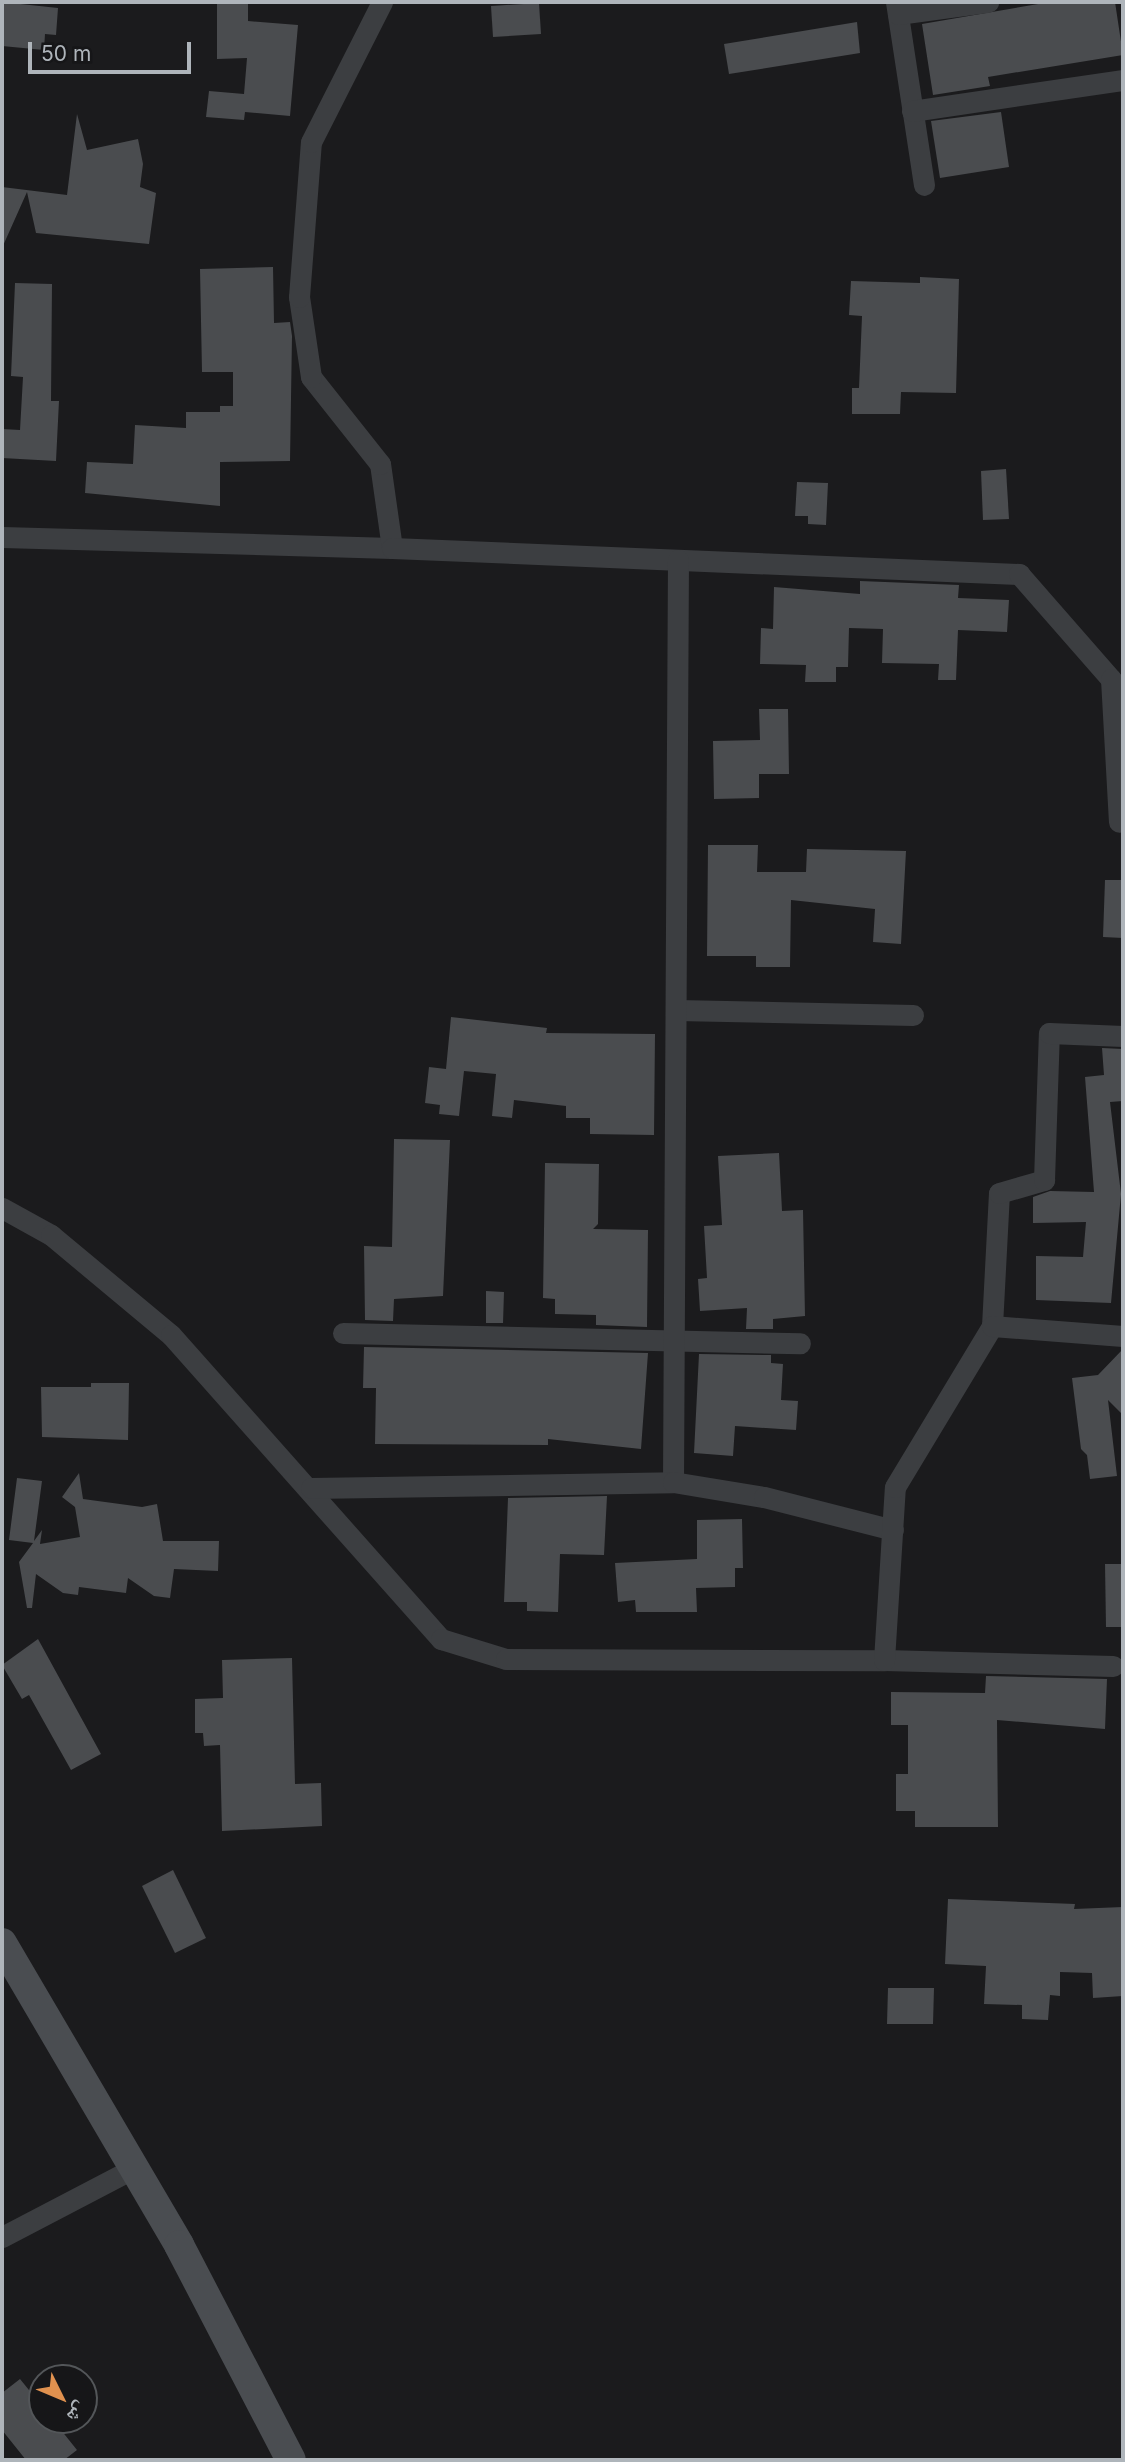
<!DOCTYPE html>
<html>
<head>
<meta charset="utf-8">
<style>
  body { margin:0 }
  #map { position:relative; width:1125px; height:2462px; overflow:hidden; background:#1b1b1d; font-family:Inter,"Noto Naskh Arabic",sans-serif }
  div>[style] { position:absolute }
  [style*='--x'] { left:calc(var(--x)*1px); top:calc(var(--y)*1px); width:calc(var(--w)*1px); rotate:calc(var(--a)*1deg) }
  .building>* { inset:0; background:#4a4c4f }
  .street>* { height:21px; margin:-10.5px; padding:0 10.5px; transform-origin:10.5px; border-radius:10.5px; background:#3c3e41 }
  .secondary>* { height:30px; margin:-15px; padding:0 15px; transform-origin:15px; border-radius:15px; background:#4a4d51 }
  span { translate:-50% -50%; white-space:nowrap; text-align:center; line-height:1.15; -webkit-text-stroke:5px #161618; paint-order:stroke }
  .frame { position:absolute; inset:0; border:4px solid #afb5bb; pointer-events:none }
  .north { position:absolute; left:28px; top:2364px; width:70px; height:70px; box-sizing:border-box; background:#161618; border:2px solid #535659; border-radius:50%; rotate:133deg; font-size:19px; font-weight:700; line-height:28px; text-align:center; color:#afb5bb }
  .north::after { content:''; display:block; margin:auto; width:24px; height:32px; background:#e0914f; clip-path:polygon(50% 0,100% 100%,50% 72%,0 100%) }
  .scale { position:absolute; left:28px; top:42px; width:163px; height:32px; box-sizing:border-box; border:4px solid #afb5bb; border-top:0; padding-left:9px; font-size:21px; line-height:24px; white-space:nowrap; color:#afb5bb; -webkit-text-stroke:5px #161618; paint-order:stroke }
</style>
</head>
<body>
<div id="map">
  <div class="building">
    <div style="clip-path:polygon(2px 2px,58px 8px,56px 35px,45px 34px,44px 50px,2px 46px)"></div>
    <div style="clip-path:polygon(217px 2px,248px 2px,248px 21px,298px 25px,290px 116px,245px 112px,244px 120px,206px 117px,209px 91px,244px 94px,247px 58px,217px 59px)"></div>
    <div style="clip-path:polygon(1050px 2px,1115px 2px,1123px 55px,988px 77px,990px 86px,933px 95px,922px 24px)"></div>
    <div style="clip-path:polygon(539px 3px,541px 34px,493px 37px,491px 6px)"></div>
    <div style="clip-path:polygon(857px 22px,860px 53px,729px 74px,724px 44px)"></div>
    <div style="clip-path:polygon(1001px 112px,1009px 167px,940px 178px,931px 121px)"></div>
    <div style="clip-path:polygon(77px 114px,87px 150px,138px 139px,143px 164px,140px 187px,156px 193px,149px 244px,36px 233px,27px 192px,2px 248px,2px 187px,67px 195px)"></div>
    <div style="clip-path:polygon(273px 267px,274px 323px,290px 322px,292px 336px,290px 461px,220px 462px,220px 506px,85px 493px,87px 462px,133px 464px,135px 425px,186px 428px,186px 412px,220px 412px,220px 406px,233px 406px,233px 372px,202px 372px,200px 269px)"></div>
    <div style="clip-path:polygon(920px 277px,959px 279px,956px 393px,901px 392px,900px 414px,852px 414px,852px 388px,859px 388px,862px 316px,849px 315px,851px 281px,920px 283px)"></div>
    <div style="clip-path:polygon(15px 283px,52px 284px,51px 401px,59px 401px,56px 461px,2px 458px,2px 429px,20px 430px,23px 377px,11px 376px)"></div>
    <div style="clip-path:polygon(1006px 469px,1009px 519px,983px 520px,981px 471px)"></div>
    <div style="clip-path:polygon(797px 482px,828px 483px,826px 525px,808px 524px,808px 516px,795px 516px)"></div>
    <div style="clip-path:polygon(860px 581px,959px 585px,958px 598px,1009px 600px,1007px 632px,958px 630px,956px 680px,938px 680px,939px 664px,882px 663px,883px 629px,849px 628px,848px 667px,836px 667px,836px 682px,805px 682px,806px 665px,760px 664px,761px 628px,773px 629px,774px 587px,860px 594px)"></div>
    <div style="clip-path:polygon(759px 709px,788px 709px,789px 774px,759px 774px,759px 798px,714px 799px,713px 741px,760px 740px)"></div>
    <div style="clip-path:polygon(708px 845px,758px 845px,757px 872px,806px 872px,807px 849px,906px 851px,901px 944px,873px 942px,875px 909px,791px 900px,790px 967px,756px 967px,756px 956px,707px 956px)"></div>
    <div style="clip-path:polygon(1105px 880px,1123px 880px,1123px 938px,1103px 937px)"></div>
    <div style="clip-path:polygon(451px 1017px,547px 1028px,546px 1033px,655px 1034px,654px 1135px,590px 1134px,590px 1118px,566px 1118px,566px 1106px,514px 1100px,512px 1118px,492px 1116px,496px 1074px,464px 1071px,459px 1116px,439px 1114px,440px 1105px,425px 1103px,429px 1067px,446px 1069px)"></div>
    <div style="clip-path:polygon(1102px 1048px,1123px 1049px,1123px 1101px,1110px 1102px,1121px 1194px,1111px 1303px,1036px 1300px,1036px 1256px,1083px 1257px,1086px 1222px,1033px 1223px,1033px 1197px,1050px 1191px,1094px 1192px,1085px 1077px,1104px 1075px)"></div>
    <div style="clip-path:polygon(394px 1139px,450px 1140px,443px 1296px,394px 1299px,393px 1321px,365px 1320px,364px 1246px,392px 1247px)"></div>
    <div style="clip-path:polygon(779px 1153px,782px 1211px,803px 1210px,805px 1316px,773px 1319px,773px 1329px,746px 1329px,747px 1308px,700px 1311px,698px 1279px,707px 1278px,704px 1226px,722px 1225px,718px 1156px)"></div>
    <div style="clip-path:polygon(545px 1163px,599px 1164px,598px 1224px,593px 1229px,648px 1230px,647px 1327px,596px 1325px,596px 1315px,555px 1314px,555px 1299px,543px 1298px)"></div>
    <div style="clip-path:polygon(486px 1291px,504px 1292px,503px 1323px,486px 1323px)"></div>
    <div style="clip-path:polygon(364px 1347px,648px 1353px,641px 1449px,548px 1439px,548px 1445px,375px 1444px,376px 1388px,363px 1388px)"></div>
    <div style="clip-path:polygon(1123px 1349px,1123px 1415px,1108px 1400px,1117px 1476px,1090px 1479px,1087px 1455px,1081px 1449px,1072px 1378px,1098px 1375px)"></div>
    <div style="clip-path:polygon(699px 1354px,771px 1355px,771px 1363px,783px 1364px,781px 1400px,798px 1401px,796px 1430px,735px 1426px,733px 1456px,694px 1453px)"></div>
    <div style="clip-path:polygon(91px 1383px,129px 1383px,128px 1440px,42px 1437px,41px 1387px,91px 1387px)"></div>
    <div style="clip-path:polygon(79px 1473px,83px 1499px,142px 1507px,157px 1504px,163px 1541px,219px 1541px,218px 1571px,174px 1569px,170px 1598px,154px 1596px,128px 1578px,126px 1593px,79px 1587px,78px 1595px,63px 1593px,36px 1574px,32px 1608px,27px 1608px,19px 1562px,33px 1543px,9px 1540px,17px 1478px,42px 1481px,34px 1541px,42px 1530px,40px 1544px,80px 1537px,75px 1507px,62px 1497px)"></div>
    <div style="clip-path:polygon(607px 1496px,604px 1555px,560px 1554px,558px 1612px,527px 1611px,527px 1602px,504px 1602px,508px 1498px)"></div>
    <div style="clip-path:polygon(742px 1519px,743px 1568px,735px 1568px,735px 1587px,696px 1588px,697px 1612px,636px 1612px,635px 1600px,618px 1602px,615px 1563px,697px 1559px,697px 1520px)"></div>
    <div style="clip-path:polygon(1105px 1564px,1123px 1564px,1123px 1627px,1106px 1627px)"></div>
    <div style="clip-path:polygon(38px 1639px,101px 1754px,71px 1770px,29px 1695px,22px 1699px,2px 1665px)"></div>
    <div style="clip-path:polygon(292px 1658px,295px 1784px,321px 1783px,322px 1826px,222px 1831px,220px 1745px,204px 1746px,203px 1733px,195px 1733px,195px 1699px,223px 1698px,222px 1660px)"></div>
    <div style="clip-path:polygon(986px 1676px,1107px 1679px,1105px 1729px,997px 1720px,998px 1827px,915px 1827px,915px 1811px,896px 1811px,896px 1774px,908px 1774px,908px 1725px,891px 1725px,891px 1692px,985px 1693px)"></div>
    <div style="clip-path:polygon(173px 1870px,206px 1938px,175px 1953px,142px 1886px)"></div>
    <div style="clip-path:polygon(948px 1899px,1075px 1904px,1074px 1909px,1123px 1907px,1123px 1996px,1093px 1998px,1092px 1973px,1060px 1972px,1060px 1996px,1050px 1995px,1048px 2020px,1022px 2019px,1022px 2005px,984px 2004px,986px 1966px,945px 1964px)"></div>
    <div style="clip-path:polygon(888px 1988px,934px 1988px,933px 2024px,887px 2024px)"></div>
    <div style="clip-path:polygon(20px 2379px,42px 2406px,42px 2420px,53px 2420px,77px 2450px,64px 2460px,26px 2460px,2px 2430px,2px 2393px)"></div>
  </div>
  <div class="street">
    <div style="--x:896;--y:2;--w:185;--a:81.3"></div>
    <div style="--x:898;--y:14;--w:91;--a:-7.6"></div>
    <div style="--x:912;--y:111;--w:212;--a:-8.4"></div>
    <div style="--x:2;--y:537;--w:390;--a:1.6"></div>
    <div style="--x:392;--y:548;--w:85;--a:-98.1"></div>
    <div style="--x:380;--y:464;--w:111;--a:-128.4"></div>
    <div style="--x:311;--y:377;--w:81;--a:-98.5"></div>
    <div style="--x:299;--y:297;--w:155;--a:-85.6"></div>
    <div style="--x:311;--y:142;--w:157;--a:-63.1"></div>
    <div style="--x:392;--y:548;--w:628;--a:2.37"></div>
    <div style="--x:1019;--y:574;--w:140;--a:48.8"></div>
    <div style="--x:1111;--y:679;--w:143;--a:86.8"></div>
    <div style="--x:676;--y:1010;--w:237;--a:1.2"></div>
    <div style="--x:2;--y:1208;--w:56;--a:28.9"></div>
    <div style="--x:51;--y:1235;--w:156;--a:39.8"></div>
    <div style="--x:171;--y:1335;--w:407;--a:48.4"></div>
    <div style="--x:441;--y:1639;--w:68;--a:17.1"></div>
    <div style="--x:506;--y:1659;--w:378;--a:0.2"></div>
    <div style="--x:992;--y:1326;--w:133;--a:-87"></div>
    <div style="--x:999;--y:1193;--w:47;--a:-16.1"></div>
    <div style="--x:1044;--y:1180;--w:147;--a:-88.1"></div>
    <div style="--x:1049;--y:1033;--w:74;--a:2.3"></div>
    <div style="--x:343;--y:1333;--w:457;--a:1.3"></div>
    <div style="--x:673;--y:1482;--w:922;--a:-89.69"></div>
    <div style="--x:311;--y:1488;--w:362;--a:-0.9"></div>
    <div style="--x:673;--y:1482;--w:92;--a:9.4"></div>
    <div style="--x:764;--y:1497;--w:133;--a:14.3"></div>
    <div style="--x:1113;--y:1666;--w:229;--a:-178.5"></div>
    <div style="--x:884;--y:1660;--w:173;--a:-86.4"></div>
    <div style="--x:895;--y:1487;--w:188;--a:-58.9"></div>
    <div style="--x:992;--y:1326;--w:131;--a:4.4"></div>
    <div style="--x:2;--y:2237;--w:149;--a:-27.6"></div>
  </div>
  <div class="secondary">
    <div style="--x:2;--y:1943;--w:350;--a:59.6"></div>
    <div style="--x:179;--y:2245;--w:242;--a:62.5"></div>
  </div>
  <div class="frame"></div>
  <div class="north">ش</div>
  <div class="scale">50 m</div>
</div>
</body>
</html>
